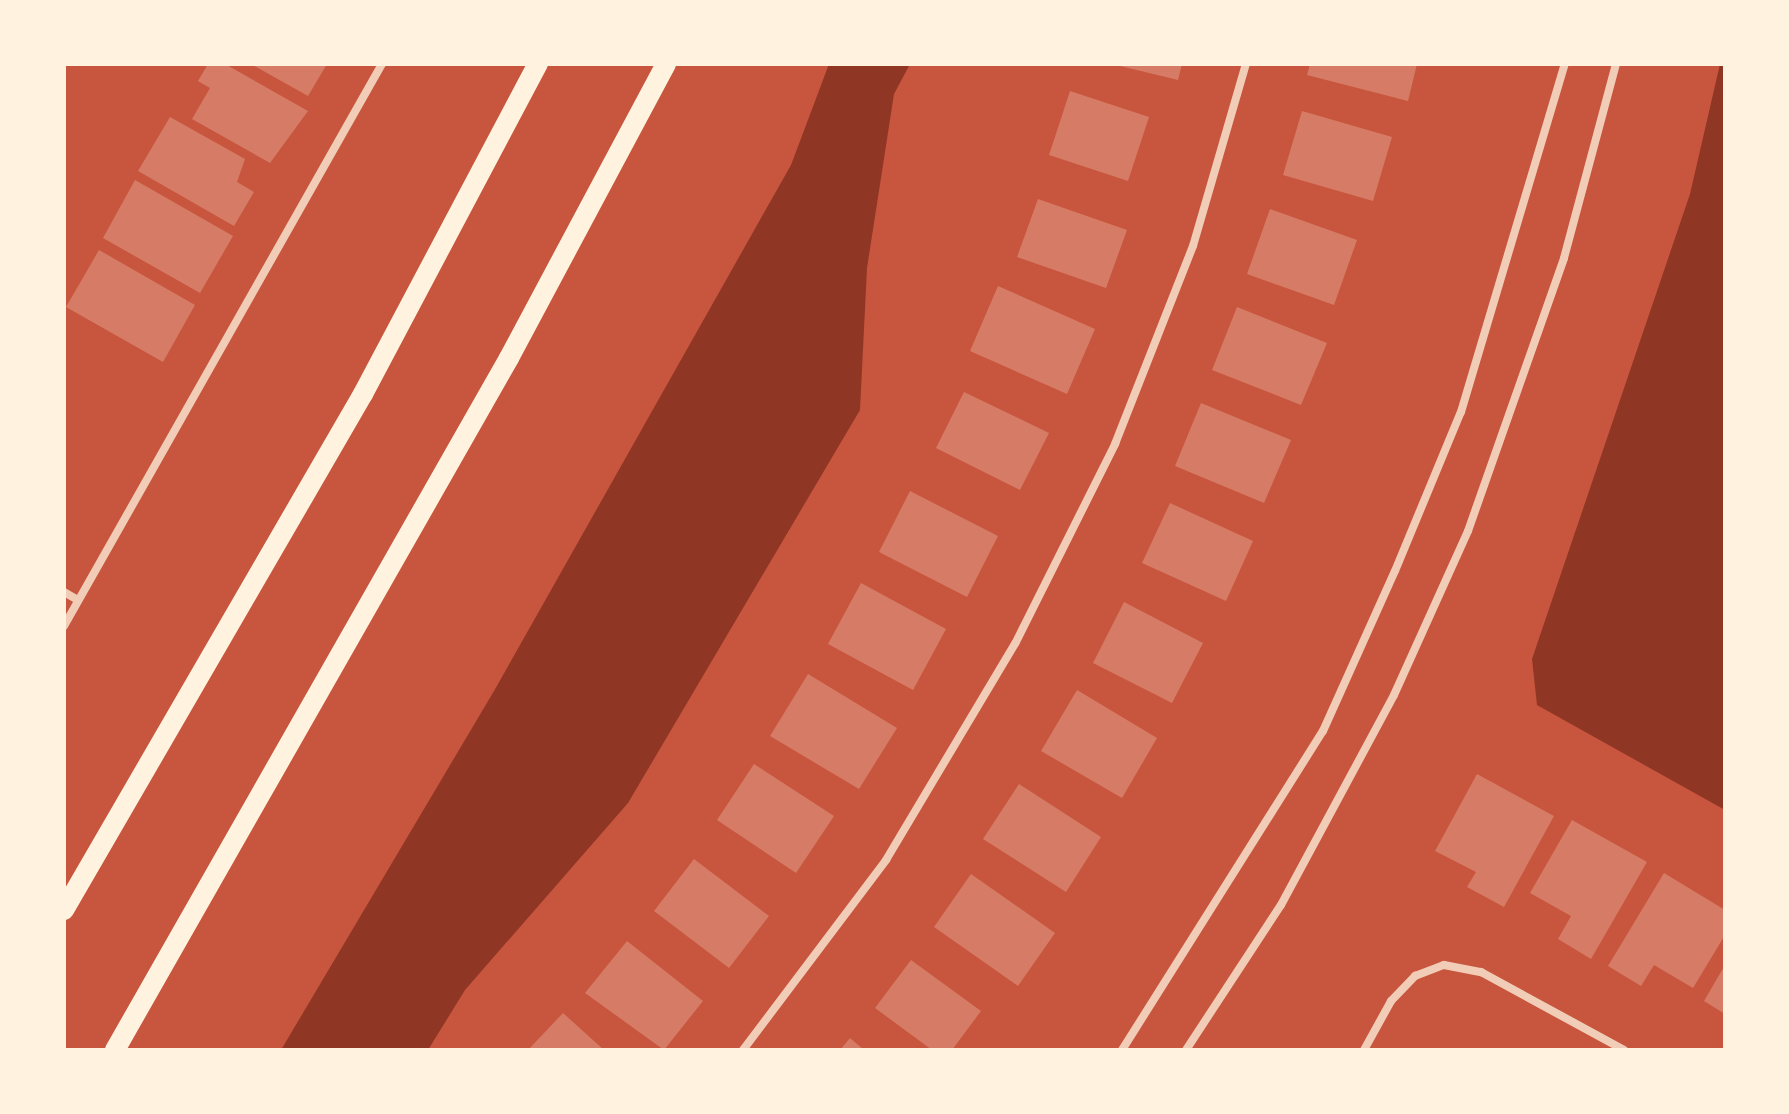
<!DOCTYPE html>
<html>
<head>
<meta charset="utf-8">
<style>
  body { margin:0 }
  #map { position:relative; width:1789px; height:1114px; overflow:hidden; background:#c8553d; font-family:Barlow,sans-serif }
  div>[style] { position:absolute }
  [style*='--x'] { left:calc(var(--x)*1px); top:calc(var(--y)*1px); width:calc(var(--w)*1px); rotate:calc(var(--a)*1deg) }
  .water>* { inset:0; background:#8f3625 }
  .building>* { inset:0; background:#d67c66 }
  .minor>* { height:8px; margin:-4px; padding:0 4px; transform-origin:4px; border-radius:4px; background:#f1ccb7 }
  .primary>* { height:20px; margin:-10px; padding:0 10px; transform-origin:10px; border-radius:10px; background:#fff3e0 }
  span { translate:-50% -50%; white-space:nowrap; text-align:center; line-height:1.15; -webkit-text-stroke:6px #fff3e0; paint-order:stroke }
  .frame { position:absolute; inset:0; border:66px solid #fff3e0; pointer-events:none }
</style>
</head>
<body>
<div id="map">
  <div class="water">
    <div style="clip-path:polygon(829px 64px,910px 64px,894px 94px,867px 268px,860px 410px,628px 803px,465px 990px,428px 1050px,281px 1050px,494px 691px,791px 165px)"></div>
    <div style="clip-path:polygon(1720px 64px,1725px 64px,1725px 810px,1537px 705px,1532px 659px,1690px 194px)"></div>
  </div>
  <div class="building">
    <div style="clip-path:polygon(208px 64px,225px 64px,308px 111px,270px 163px,192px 119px,210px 88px,198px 81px)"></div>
    <div style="clip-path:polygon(251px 64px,327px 64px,308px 96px)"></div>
    <div style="clip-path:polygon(1112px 64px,1182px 64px,1178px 80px)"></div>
    <div style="clip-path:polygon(1310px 64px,1417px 64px,1408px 101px,1307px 75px)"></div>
    <div style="clip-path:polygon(1070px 91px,1149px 117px,1128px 181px,1049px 155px)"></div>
    <div style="clip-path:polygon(1302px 111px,1392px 137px,1373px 201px,1283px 175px)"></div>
    <div style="clip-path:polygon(170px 117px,245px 159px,237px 182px,254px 192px,234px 226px,138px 171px)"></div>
    <div style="clip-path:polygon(135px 180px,233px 236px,200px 293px,103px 238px)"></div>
    <div style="clip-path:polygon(1038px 199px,1127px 230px,1106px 288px,1017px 257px)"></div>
    <div style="clip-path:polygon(1270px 209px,1357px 240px,1334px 305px,1247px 274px)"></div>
    <div style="clip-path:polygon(99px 250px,195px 305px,163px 362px,66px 307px)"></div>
    <div style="clip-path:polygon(998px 286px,1095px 329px,1067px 394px,970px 351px)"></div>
    <div style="clip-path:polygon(1237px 307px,1327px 343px,1301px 405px,1212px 370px)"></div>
    <div style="clip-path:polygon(964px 392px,1049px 433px,1020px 490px,936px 448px)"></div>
    <div style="clip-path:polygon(1201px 403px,1291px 440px,1264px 503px,1175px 466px)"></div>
    <div style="clip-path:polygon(910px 491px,998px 536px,967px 597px,879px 552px)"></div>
    <div style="clip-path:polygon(1170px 503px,1253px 541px,1226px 601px,1142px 563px)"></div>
    <div style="clip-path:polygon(861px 583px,946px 629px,913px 690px,828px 644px)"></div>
    <div style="clip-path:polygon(1124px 602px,1203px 643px,1172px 703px,1093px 663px)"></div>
    <div style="clip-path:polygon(808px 674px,897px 728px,859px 789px,770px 736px)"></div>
    <div style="clip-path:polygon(1077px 690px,1157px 738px,1122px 798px,1041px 751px)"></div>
    <div style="clip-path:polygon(754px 764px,834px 816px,796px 873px,717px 820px)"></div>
    <div style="clip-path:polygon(1477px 774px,1554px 816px,1504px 907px,1467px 887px,1476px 872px,1435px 851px)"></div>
    <div style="clip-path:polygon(1019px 784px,1101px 837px,1066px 892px,983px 839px)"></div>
    <div style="clip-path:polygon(1572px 820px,1647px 862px,1591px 959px,1558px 939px,1571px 916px,1530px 893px)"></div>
    <div style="clip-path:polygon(694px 859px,769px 916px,729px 968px,654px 911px)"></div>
    <div style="clip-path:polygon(1664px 873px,1725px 910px,1725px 935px,1693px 988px,1654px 965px,1641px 986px,1608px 966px)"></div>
    <div style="clip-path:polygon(971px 874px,1055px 933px,1018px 986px,934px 927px)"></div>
    <div style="clip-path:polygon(627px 941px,703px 1001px,664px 1050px,585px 993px)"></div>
    <div style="clip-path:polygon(911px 960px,981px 1011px,952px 1050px,932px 1050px,875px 1008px)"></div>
    <div style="clip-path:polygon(1725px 965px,1725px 1014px,1704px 1001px)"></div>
    <div style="clip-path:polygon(563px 1013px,604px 1050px,528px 1050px)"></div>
    <div style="clip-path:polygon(850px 1038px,864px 1050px,840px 1050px)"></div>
  </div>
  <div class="minor">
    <div style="--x:64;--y:592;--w:16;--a:30"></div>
    <div style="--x:64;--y:626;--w:646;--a:-60.5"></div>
    <div style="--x:743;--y:1050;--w:238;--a:-53"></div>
    <div style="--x:886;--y:860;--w:252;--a:-59.2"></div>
    <div style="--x:1015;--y:644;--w:224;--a:-63.4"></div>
    <div style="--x:1115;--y:444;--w:213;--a:-68.5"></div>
    <div style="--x:1193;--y:246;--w:190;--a:-73.8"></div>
    <div style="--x:1122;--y:1050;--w:377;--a:-57.8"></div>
    <div style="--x:1323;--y:731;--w:175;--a:-65.8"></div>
    <div style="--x:1395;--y:571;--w:172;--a:-67.5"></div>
    <div style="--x:1461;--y:412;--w:363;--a:-73.4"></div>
    <div style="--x:1186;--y:1050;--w:173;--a:-56.8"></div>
    <div style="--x:1281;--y:905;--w:238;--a:-61.7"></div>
    <div style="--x:1394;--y:695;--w:180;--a:-65.7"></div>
    <div style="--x:1468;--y:531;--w:289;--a:-70.6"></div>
    <div style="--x:1564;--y:258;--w:201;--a:-75"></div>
    <div style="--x:1364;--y:1050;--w:56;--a:-61.1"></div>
    <div style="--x:1391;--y:1001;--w:35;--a:-46"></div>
    <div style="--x:1415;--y:976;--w:31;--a:-21"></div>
    <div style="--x:1444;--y:965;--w:38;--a:11"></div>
    <div style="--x:1481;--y:972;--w:163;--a:28.6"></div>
  </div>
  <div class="primary">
    <div style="--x:64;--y:910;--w:596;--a:-59.91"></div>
    <div style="--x:363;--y:394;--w:374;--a:-62.1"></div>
    <div style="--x:115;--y:1050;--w:796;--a:-60.34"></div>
    <div style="--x:509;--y:358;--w:333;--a:-61.9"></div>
  </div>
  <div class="frame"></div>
</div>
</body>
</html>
